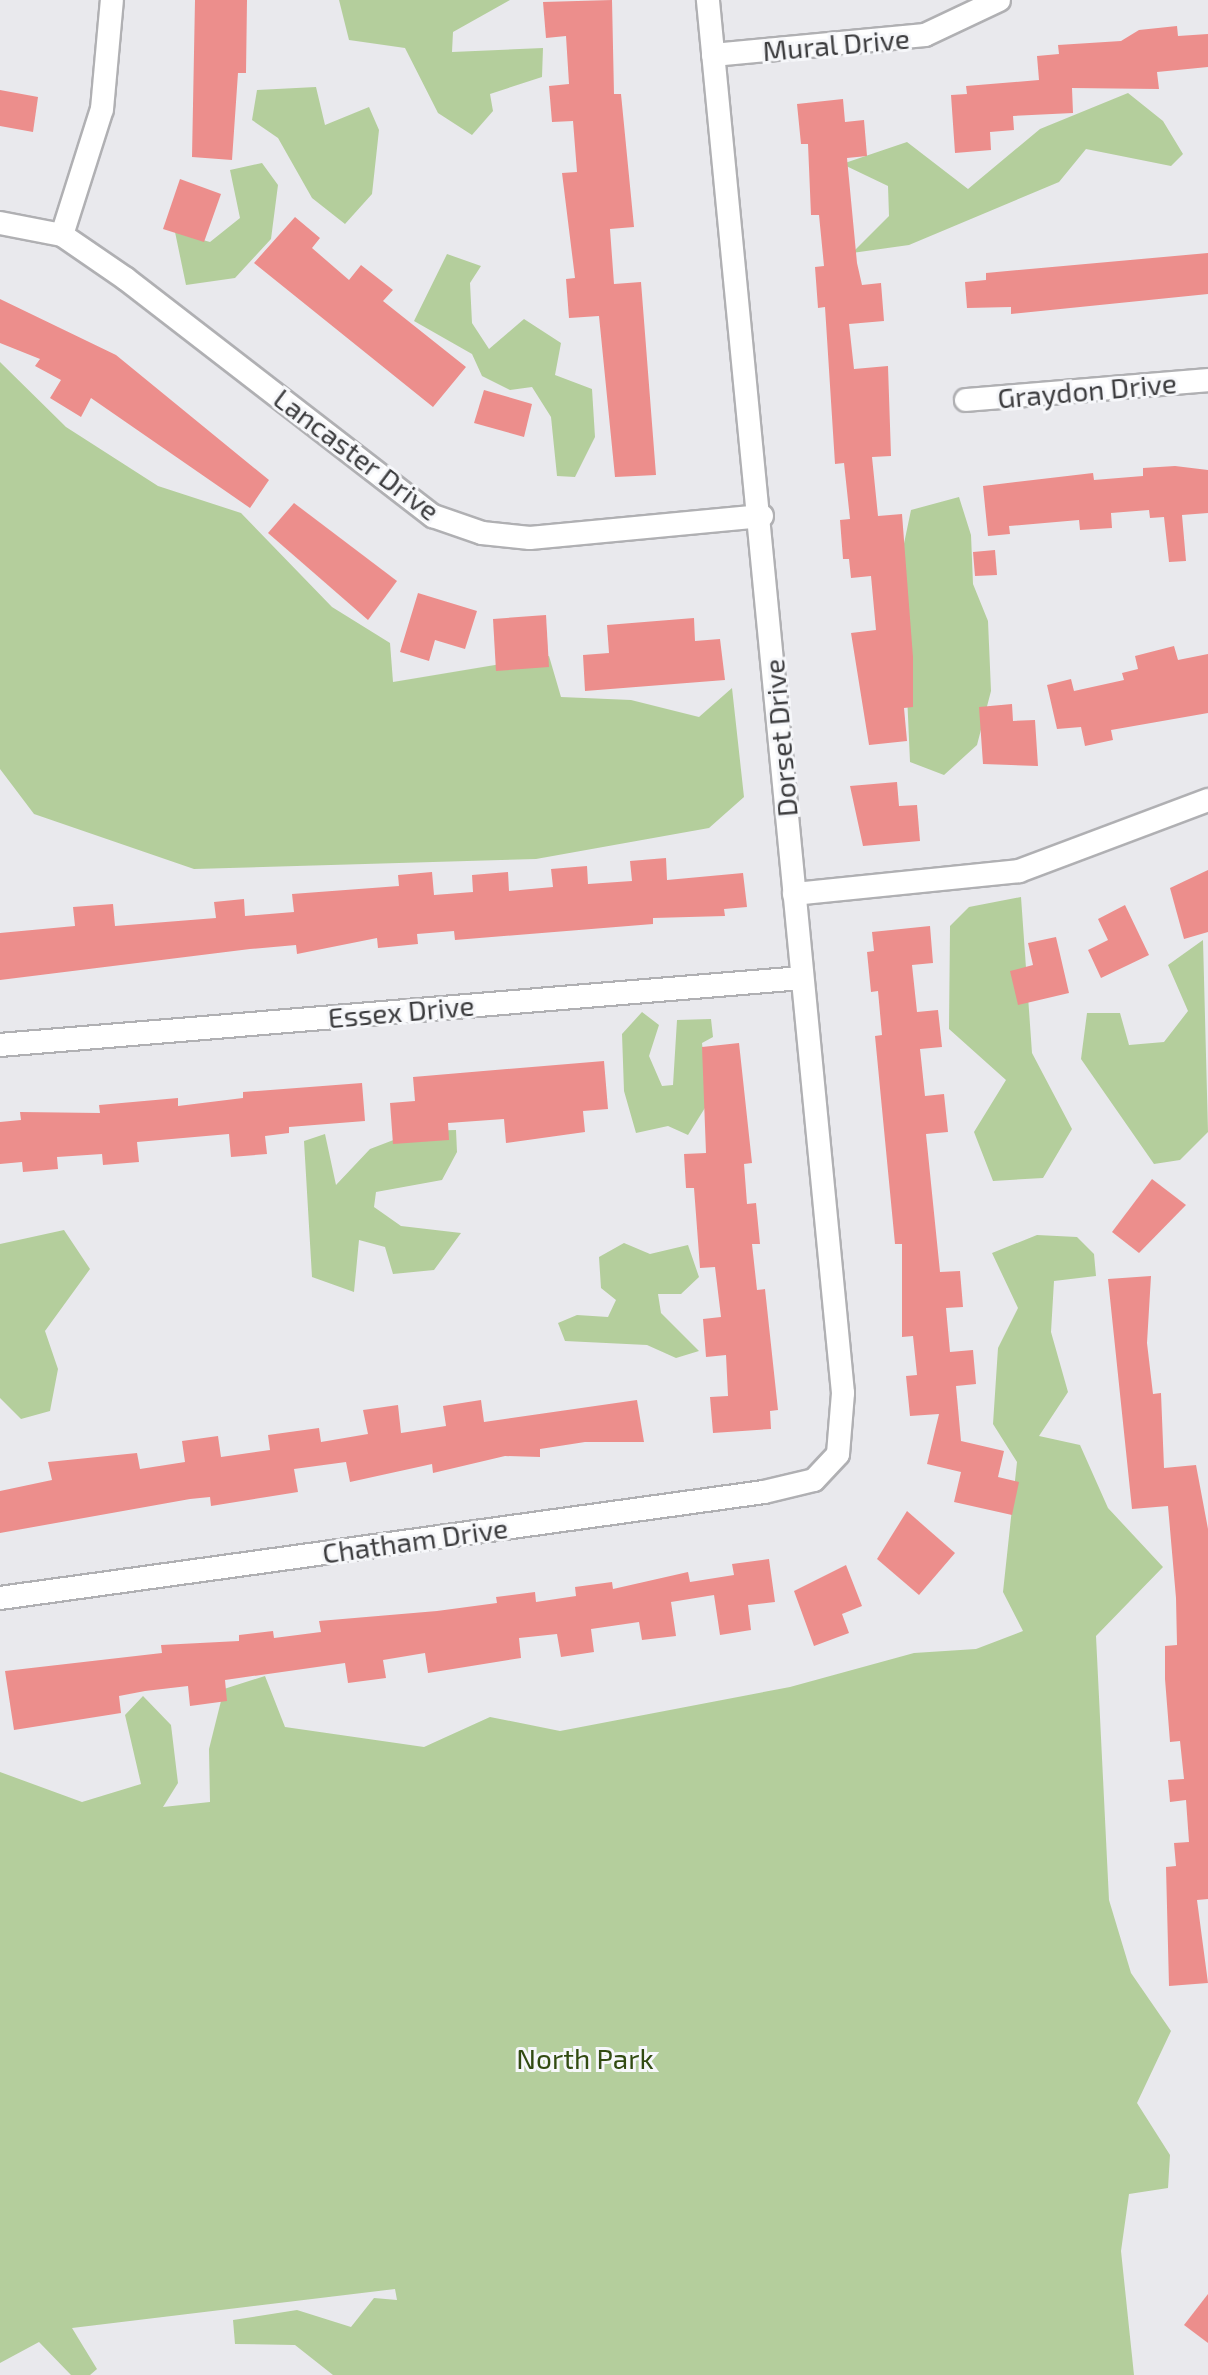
<!DOCTYPE html>
<html>
<head>
<meta charset="utf-8">
<style>
  body { margin:0 }
  #map { position:relative; width:1208px; height:2375px; overflow:hidden; background:#e9e9ed; font-family:"Exo 2",sans-serif }
  div>[style] { position:absolute }
  [style*='--x'] { left:calc(var(--x)*1px); top:calc(var(--y)*1px); width:calc(var(--w)*1px); rotate:calc(var(--a)*1deg) }
  .green>* { inset:0; background:#b4ce9c }
  .building>* { inset:0; background:#ec8e8c }
  .roads { filter:drop-shadow(2px 0 #b0b0b3) drop-shadow(-2px 0 #b0b0b3) drop-shadow(0 2px #b0b0b3) drop-shadow(0 -2px #b0b0b3) }
  .minor>* { height:22px; margin:-11px; padding:0 11px; transform-origin:11px; border-radius:11px; background:#fff }
  span { translate:-50% -50%; white-space:nowrap; text-align:center; line-height:1.15; -webkit-text-stroke:6px #f6f7fa; paint-order:stroke }
  .street-label { font-size:28px; color:#3c3c3e }
  .park-label { font-size:28px; color:#314a11 }
</style>
</head>
<body>
<div id="map">
  <div class="green">
    <div style="clip-path:polygon(339px 0,510px 0,453px 32px,452px 52px,543px 48px,542px 77px,490px 94px,493px 111px,472px 135px,438px 113px,405px 48px,349px 40px)"></div>
    <div style="clip-path:polygon(316px 87px,325px 125px,369px 107px,379px 130px,372px 194px,345px 224px,312px 198px,278px 138px,252px 120px,257px 90px)"></div>
    <div style="clip-path:polygon(1128px 93px,1163px 121px,1183px 154px,1171px 166px,1086px 149px,1059px 182px,909px 245px,852px 253px,889px 216px,888px 186px,842px 164px,907px 142px,968px 189px,1040px 129px)"></div>
    <div style="clip-path:polygon(262px 163px,278px 185px,271px 239px,235px 278px,186px 285px,175px 232px,210px 242px,240px 218px,230px 170px)"></div>
    <div style="clip-path:polygon(447px 254px,481px 266px,470px 283px,472px 323px,489px 349px,524px 319px,561px 343px,555px 375px,592px 389px,595px 437px,575px 477px,557px 476px,551px 417px,532px 387px,510px 390px,482px 376px,472px 354px,414px 321px)"></div>
    <div style="clip-path:polygon(0 362px,66px 427px,158px 486px,241px 513px,332px 607px,390px 643px,393px 682px,549px 656px,561px 697px,631px 700px,699px 717px,732px 688px,744px 797px,709px 828px,536px 859px,194px 869px,34px 814px,0 769px)"></div>
    <div style="clip-path:polygon(959px 497px,971px 535px,973px 584px,988px 621px,991px 691px,977px 745px,944px 775px,910px 762px,901px 558px,911px 510px)"></div>
    <div style="clip-path:polygon(1021px 897px,1032px 1053px,1072px 1129px,1043px 1178px,993px 1181px,974px 1132px,1006px 1080px,949px 1029px,950px 926px,969px 907px)"></div>
    <div style="clip-path:polygon(1203px 940px,1208px 1132px,1180px 1160px,1154px 1164px,1081px 1059px,1087px 1013px,1120px 1013px,1129px 1045px,1164px 1042px,1188px 1011px,1168px 965px)"></div>
    <div style="clip-path:polygon(642px 1012px,659px 1025px,649px 1056px,662px 1086px,673px 1085px,677px 1020px,711px 1019px,713px 1037px,702px 1043px,708px 1103px,688px 1135px,668px 1126px,636px 1133px,624px 1091px,622px 1034px)"></div>
    <div style="clip-path:polygon(456px 1130px,457px 1152px,442px 1180px,376px 1192px,374px 1207px,401px 1226px,461px 1233px,434px 1270px,393px 1274px,385px 1247px,359px 1240px,354px 1292px,312px 1277px,304px 1141px,325px 1134px,336px 1185px,370px 1149px,417px 1131px)"></div>
    <div style="clip-path:polygon(64px 1230px,90px 1269px,45px 1331px,58px 1369px,50px 1411px,21px 1419px,0 1398px,0 1244px)"></div>
    <div style="clip-path:polygon(1037px 1235px,1077px 1237px,1094px 1254px,1096px 1276px,1054px 1281px,1051px 1332px,1068px 1392px,1039px 1436px,1080px 1445px,1108px 1508px,1163px 1567px,1096px 1636px,1109px 1900px,1131px 1973px,1171px 2031px,1137px 2103px,1170px 2155px,1168px 2188px,1129px 2194px,1121px 2251px,1134px 2375px,333px 2375px,295px 2345px,235px 2344px,233px 2320px,297px 2310px,351px 2327px,374px 2298px,397px 2300px,395px 2289px,72px 2328px,97px 2369px,90px 2375px,71px 2375px,39px 2342px,0 2363px,0 1772px,82px 1802px,141px 1784px,125px 1715px,143px 1696px,171px 1725px,178px 1783px,163px 1807px,210px 1802px,209px 1749px,224px 1689px,265px 1676px,285px 1727px,424px 1747px,490px 1717px,560px 1731px,790px 1687px,914px 1653px,976px 1649px,1023px 1631px,1003px 1592px,1017px 1462px,993px 1424px,998px 1348px,1018px 1308px,992px 1253px)"></div>
    <div style="clip-path:polygon(624px 1243px,650px 1254px,688px 1245px,699px 1277px,681px 1294px,658px 1294px,661px 1313px,699px 1351px,676px 1358px,647px 1345px,565px 1341px,558px 1323px,577px 1315px,608px 1317px,616px 1300px,601px 1288px,599px 1257px)"></div>
  </div>
  <div class="building">
    <div style="clip-path:polygon(195px 0,247px 0,246px 73px,238px 73px,232px 160px,192px 157px)"></div>
    <div style="clip-path:polygon(612px 0,614px 94px,621px 94px,634px 227px,610px 229px,614px 284px,641px 282px,656px 475px,615px 477px,599px 316px,569px 318px,566px 279px,575px 278px,562px 173px,577px 172px,573px 121px,552px 122px,549px 86px,569px 84px,566px 36px,546px 38px,543px 2px)"></div>
    <div style="clip-path:polygon(1177px 26px,1178px 36px,1208px 34px,1208px 67px,1157px 72px,1159px 89px,1072px 88px,1073px 113px,1013px 116px,1014px 130px,990px 132px,991px 150px,955px 153px,951px 95px,967px 94px,966px 86px,1039px 80px,1037px 56px,1059px 54px,1058px 45px,1121px 41px,1139px 30px)"></div>
    <div style="clip-path:polygon(0 90px,38px 97px,33px 132px,0 126px)"></div>
    <div style="clip-path:polygon(843px 99px,845px 122px,864px 120px,867px 156px,847px 158px,857px 263px,862px 285px,881px 283px,884px 321px,849px 324px,854px 369px,888px 366px,891px 456px,872px 457px,878px 516px,902px 514px,913px 657px,913px 707px,904px 708px,907px 741px,869px 745px,851px 633px,876px 630px,871px 576px,851px 578px,849px 559px,843px 559px,840px 520px,850px 519px,844px 463px,835px 464px,825px 307px,818px 308px,815px 267px,824px 266px,819px 215px,811px 215px,808px 144px,801px 144px,797px 104px)"></div>
    <div style="clip-path:polygon(180px 179px,221px 194px,204px 242px,163px 229px)"></div>
    <div style="clip-path:polygon(295px 217px,320px 238px,312px 248px,349px 280px,361px 265px,393px 290px,383px 301px,466px 367px,433px 407px,254px 263px)"></div>
    <div style="clip-path:polygon(1208px 253px,1208px 294px,1011px 314px,1011px 307px,967px 308px,965px 282px,986px 280px,986px 273px)"></div>
    <div style="clip-path:polygon(0 299px,116px 355px,269px 480px,250px 508px,91px 398px,81px 417px,50px 398px,61px 380px,35px 366px,40px 359px,0 343px)"></div>
    <div style="clip-path:polygon(484px 390px,532px 404px,524px 437px,474px 423px)"></div>
    <div style="clip-path:polygon(1175px 466px,1208px 470px,1208px 513px,1182px 515px,1186px 561px,1169px 562px,1164px 517px,1150px 518px,1149px 510px,1111px 513px,1112px 528px,1080px 530px,1079px 520px,1009px 526px,1010px 534px,988px 536px,983px 486px,1093px 473px,1094px 480px,1143px 476px,1143px 468px)"></div>
    <div style="clip-path:polygon(294px 503px,397px 581px,368px 620px,268px 533px)"></div>
    <div style="clip-path:polygon(995px 550px,997px 575px,975px 576px,973px 552px)"></div>
    <div style="clip-path:polygon(418px 593px,477px 611px,465px 649px,435px 640px,429px 661px,400px 652px)"></div>
    <div style="clip-path:polygon(546px 615px,549px 667px,496px 671px,493px 619px)"></div>
    <div style="clip-path:polygon(694px 618px,695px 641px,720px 639px,725px 680px,585px 691px,583px 655px,609px 653px,607px 625px)"></div>
    <div style="clip-path:polygon(1174px 646px,1178px 660px,1208px 654px,1208px 713px,1111px 730px,1113px 740px,1085px 746px,1081px 727px,1057px 729px,1047px 685px,1071px 679px,1074px 691px,1124px 680px,1122px 673px,1138px 669px,1135px 656px)"></div>
    <div style="clip-path:polygon(1012px 704px,1013px 721px,1035px 720px,1038px 766px,983px 764px,979px 707px)"></div>
    <div style="clip-path:polygon(897px 782px,899px 806px,917px 805px,920px 841px,863px 846px,850px 786px)"></div>
    <div style="clip-path:polygon(666px 858px,667px 880px,743px 873px,747px 907px,724px 909px,725px 916px,653px 918px,653px 924px,455px 940px,454px 931px,417px 934px,418px 944px,378px 948px,377px 938px,297px 954px,296px 945px,250px 949px,0 980px,0 933px,75px 926px,73px 907px,113px 904px,115px 926px,216px 918px,214px 902px,244px 899px,245px 916px,294px 912px,292px 894px,399px 886px,398px 875px,432px 872px,434px 895px,473px 892px,472px 875px,508px 872px,509px 891px,553px 887px,551px 869px,587px 866px,588px 884px,632px 881px,630px 861px)"></div>
    <div style="clip-path:polygon(1208px 870px,1208px 932px,1184px 939px,1170px 888px)"></div>
    <div style="clip-path:polygon(1125px 905px,1149px 955px,1101px 978px,1088px 950px,1108px 940px,1098px 919px)"></div>
    <div style="clip-path:polygon(930px 926px,933px 963px,912px 965px,917px 1012px,938px 1010px,942px 1047px,920px 1049px,925px 1096px,944px 1094px,948px 1132px,926px 1134px,940px 1272px,960px 1271px,963px 1307px,946px 1308px,950px 1352px,973px 1350px,976px 1384px,956px 1386px,961px 1441px,1004px 1451px,998px 1477px,1019px 1482px,1012px 1515px,954px 1502px,961px 1472px,927px 1464px,939px 1414px,910px 1416px,906px 1376px,917px 1375px,913px 1336px,902px 1337px,902px 1244px,895px 1244px,875px 1036px,882px 1035px,878px 991px,871px 992px,867px 952px,874px 951px,872px 932px)"></div>
    <div style="clip-path:polygon(1056px 937px,1069px 993px,1018px 1005px,1010px 971px,1033px 965px,1028px 943px)"></div>
    <div style="clip-path:polygon(739px 1043px,752px 1163px,744px 1164px,747px 1204px,756px 1203px,760px 1244px,752px 1244px,757px 1290px,765px 1289px,778px 1410px,770px 1411px,771px 1429px,713px 1433px,710px 1397px,728px 1396px,726px 1355px,706px 1357px,703px 1319px,721px 1317px,715px 1267px,700px 1268px,694px 1188px,686px 1188px,684px 1154px,706px 1153px,702px 1047px)"></div>
    <div style="clip-path:polygon(604px 1061px,608px 1109px,583px 1111px,585px 1132px,506px 1143px,504px 1119px,448px 1123px,449px 1140px,393px 1144px,390px 1103px,415px 1101px,413px 1077px)"></div>
    <div style="clip-path:polygon(362px 1083px,365px 1121px,289px 1127px,289px 1133px,265px 1136px,267px 1154px,231px 1157px,229px 1134px,137px 1142px,139px 1162px,103px 1165px,102px 1154px,57px 1157px,58px 1169px,23px 1172px,22px 1162px,0 1164px,0 1122px,21px 1120px,20px 1112px,100px 1113px,99px 1105px,178px 1098px,178px 1106px,243px 1098px,243px 1092px)"></div>
    <div style="clip-path:polygon(1152px 1179px,1186px 1205px,1139px 1253px,1112px 1232px)"></div>
    <div style="clip-path:polygon(1151px 1276px,1147px 1343px,1153px 1394px,1161px 1393px,1164px 1468px,1196px 1465px,1208px 1529px,1208px 1899px,1197px 1900px,1208px 1983px,1169px 1986px,1166px 1867px,1176px 1866px,1174px 1843px,1189px 1842px,1186px 1800px,1170px 1802px,1168px 1780px,1184px 1779px,1180px 1741px,1170px 1742px,1165px 1679px,1165px 1646px,1177px 1645px,1176px 1598px,1168px 1506px,1132px 1509px,1108px 1279px)"></div>
    <div style="clip-path:polygon(481px 1400px,484px 1422px,637px 1400px,644px 1442px,585px 1442px,540px 1449px,540px 1457px,505px 1456px,433px 1473px,432px 1464px,350px 1482px,346px 1462px,294px 1469px,298px 1492px,211px 1506px,210px 1497px,190px 1499px,0 1533px,0 1491px,52px 1480px,48px 1462px,137px 1453px,140px 1469px,185px 1462px,182px 1441px,218px 1436px,221px 1457px,270px 1450px,268px 1435px,319px 1428px,321px 1442px,368px 1434px,363px 1410px,398px 1405px,401px 1433px,446px 1426px,443px 1406px)"></div>
    <div style="clip-path:polygon(907px 1511px,955px 1553px,919px 1595px,877px 1559px)"></div>
    <div style="clip-path:polygon(769px 1559px,775px 1602px,748px 1605px,751px 1630px,720px 1635px,714px 1595px,671px 1602px,676px 1636px,642px 1640px,639px 1622px,591px 1629px,594px 1652px,561px 1657px,557px 1634px,519px 1638px,521px 1658px,428px 1673px,425px 1653px,383px 1660px,386px 1678px,348px 1683px,345px 1663px,225px 1680px,227px 1701px,190px 1706px,188px 1686px,145px 1691px,119px 1696px,121px 1713px,14px 1730px,5px 1671px,162px 1653px,161px 1645px,239px 1641px,239px 1635px,273px 1631px,274px 1638px,321px 1632px,319px 1621px,437px 1611px,497px 1603px,496px 1597px,535px 1592px,536px 1602px,576px 1596px,575px 1587px,612px 1582px,613px 1589px,688px 1572px,690px 1582px,734px 1575px,732px 1564px)"></div>
    <div style="clip-path:polygon(846px 1565px,862px 1606px,842px 1614px,849px 1633px,814px 1646px,794px 1591px)"></div>
    <div style="clip-path:polygon(1208px 2294px,1208px 2343px,1184px 2325px)"></div>
  </div>
  <div class="roads">
    <div class="minor">
      <div style="--x:713;--y:55;--w:213;--a:-5.4"></div>
      <div style="--x:925;--y:35;--w:82;--a:-25.3"></div>
      <div style="--x:0;--y:223;--w:63;--a:11"></div>
      <div style="--x:62;--y:235;--w:78;--a:34.5"></div>
      <div style="--x:126;--y:279;--w:388;--a:37.7"></div>
      <div style="--x:433;--y:516;--w:52;--a:19.1"></div>
      <div style="--x:482;--y:533;--w:48;--a:5.9"></div>
      <div style="--x:530;--y:538;--w:233;--a:-5.4"></div>
      <div style="--x:62;--y:235;--w:132;--a:-72.4"></div>
      <div style="--x:102;--y:109;--w:109;--a:-84.8"></div>
      <div style="--x:966;--y:400;--w:243;--a:-4.7"></div>
      <div style="--x:794;--y:894;--w:226;--a:-5.8"></div>
      <div style="--x:1019;--y:871;--w:202;--a:-20.6"></div>
      <div style="--x:0;--y:1045;--w:804;--a:-4.78"></div>
      <div style="--x:0;--y:1598;--w:771;--a:-7.9"></div>
      <div style="--x:764;--y:1492;--w:51;--a:-13.5"></div>
      <div style="--x:814;--y:1480;--w:35;--a:-47"></div>
      <div style="--x:838;--y:1454;--w:61;--a:-85.3"></div>
      <div style="--x:843;--y:1393;--w:1400;--a:-95.54"></div>
    </div>
  </div>
  <div class="street-label">
    <span style="left:836px;top:44px;rotate:-5deg">Mural Drive</span>
    <span style="left:1087px;top:390px;rotate:-5deg">Graydon Drive</span>
    <span style="left:357px;top:454px;rotate:37deg">Lancaster Drive</span>
    <span style="left:780px;top:738px;rotate:-95deg">Dorset Drive</span>
    <span style="left:401px;top:1011px;rotate:-5deg">Essex Drive</span>
    <span style="left:415px;top:1540px;rotate:-8deg">Chatham Drive</span>
  </div>
  <div class="park-label">
    <span style="left:585px;top:2058px">North Park</span>
  </div>
</div>
</body>
</html>
